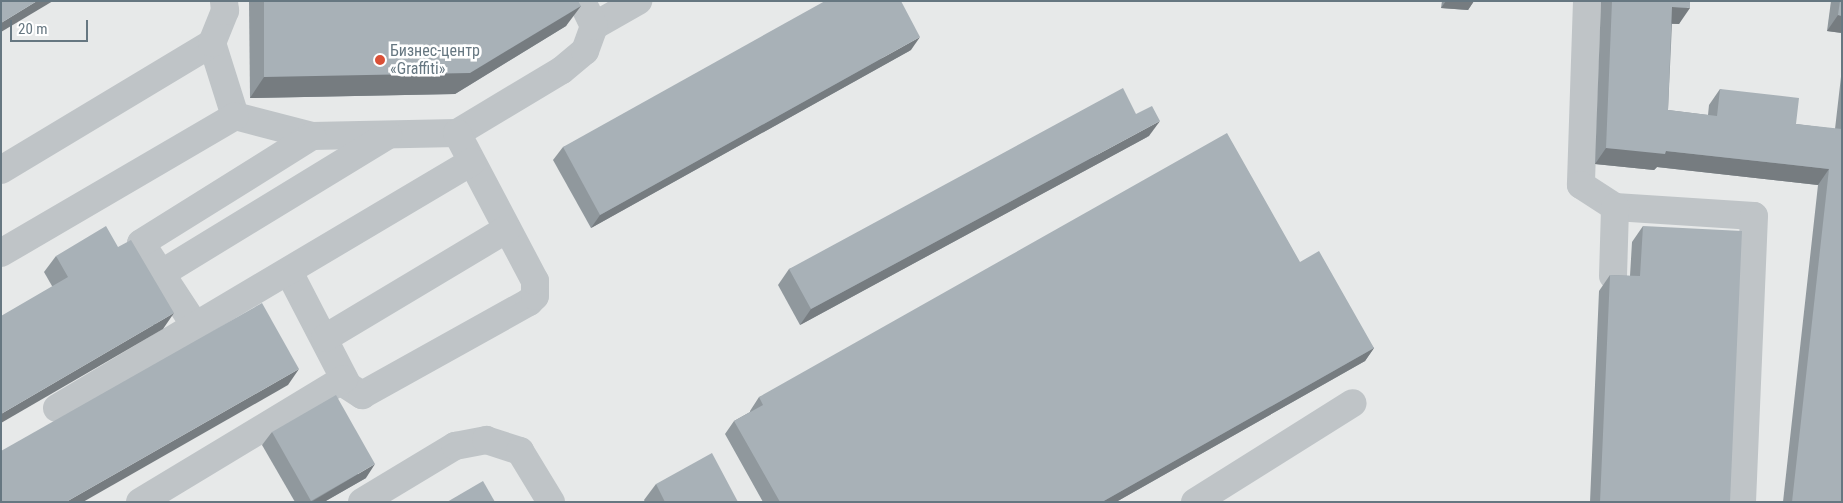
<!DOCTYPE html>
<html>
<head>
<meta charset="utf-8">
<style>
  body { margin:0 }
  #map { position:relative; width:1843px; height:503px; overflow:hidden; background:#f9f9f8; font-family:"Roboto Condensed",sans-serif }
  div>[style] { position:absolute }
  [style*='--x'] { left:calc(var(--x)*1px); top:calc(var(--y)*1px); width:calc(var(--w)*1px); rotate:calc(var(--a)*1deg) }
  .built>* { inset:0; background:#e7e9e9 }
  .minor>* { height:28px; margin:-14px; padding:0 14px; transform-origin:14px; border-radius:14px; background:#bfc4c7 }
  .wall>* { inset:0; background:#90989d }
  .shaded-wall>* { inset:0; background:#767c80 }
  .building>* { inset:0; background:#a8b1b7 }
  .dots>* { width:14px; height:14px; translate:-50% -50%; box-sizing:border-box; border:2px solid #fff; border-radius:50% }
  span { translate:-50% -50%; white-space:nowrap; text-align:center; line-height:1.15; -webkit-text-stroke:5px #fff; paint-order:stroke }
  .poi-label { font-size:16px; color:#667781 }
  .left { translate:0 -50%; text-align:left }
  .frame { position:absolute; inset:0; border:2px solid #667781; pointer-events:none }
  .scale { position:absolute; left:10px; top:20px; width:78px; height:22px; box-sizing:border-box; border:2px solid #667781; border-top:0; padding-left:6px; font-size:15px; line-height:18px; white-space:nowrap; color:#667781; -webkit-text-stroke:4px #fff; paint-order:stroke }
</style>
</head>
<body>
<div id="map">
  <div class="built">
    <div style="clip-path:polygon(1px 1px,1842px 1px,1842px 502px,1px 502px)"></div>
  </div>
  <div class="minor">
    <div style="--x:1587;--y:1;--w:184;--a:91.9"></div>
    <div style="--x:1581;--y:185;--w:40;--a:32.9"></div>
    <div style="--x:1615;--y:207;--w:139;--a:3.7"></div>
    <div style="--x:1754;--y:216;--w:286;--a:92.4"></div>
    <div style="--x:594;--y:26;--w:51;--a:-29.6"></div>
    <div style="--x:212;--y:43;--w:77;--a:72.5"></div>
    <div style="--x:235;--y:116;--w:80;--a:14.6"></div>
    <div style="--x:312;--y:136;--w:145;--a:-1.2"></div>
    <div style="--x:457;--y:133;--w:122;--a:-31"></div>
    <div style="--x:562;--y:70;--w:30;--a:-40"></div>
    <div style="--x:585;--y:51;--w:27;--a:-70"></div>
    <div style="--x:594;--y:26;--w:28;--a:-116"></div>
    <div style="--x:1;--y:170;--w:246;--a:-31"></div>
    <div style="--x:212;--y:43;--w:35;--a:-68"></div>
    <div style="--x:225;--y:11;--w:10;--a:-96"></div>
    <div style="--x:1;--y:253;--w:271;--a:-30.3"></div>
    <div style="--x:289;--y:272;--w:128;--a:62.6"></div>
    <div style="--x:348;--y:386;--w:17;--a:33"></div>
    <div style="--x:362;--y:395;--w:191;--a:-29.1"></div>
    <div style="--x:529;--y:302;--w:8;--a:-45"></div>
    <div style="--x:535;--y:296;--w:15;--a:-90"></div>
    <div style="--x:535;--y:281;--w:167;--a:-117.8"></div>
    <div style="--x:162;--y:273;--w:265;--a:-31.4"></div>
    <div style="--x:1613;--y:276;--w:69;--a:-88.3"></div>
    <div style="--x:196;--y:327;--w:100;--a:-123.2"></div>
    <div style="--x:141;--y:243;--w:202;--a:-32"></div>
    <div style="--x:325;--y:338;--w:212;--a:-30.9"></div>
    <div style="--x:57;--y:408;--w:482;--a:-30.7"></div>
    <div style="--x:140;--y:502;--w:238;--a:-31.1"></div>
    <div style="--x:362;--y:502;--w:109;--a:-31.1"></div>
    <div style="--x:455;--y:446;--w:32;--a:-11"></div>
    <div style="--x:486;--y:440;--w:36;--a:18"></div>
    <div style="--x:520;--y:451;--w:60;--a:58.7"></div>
    <div style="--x:1195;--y:502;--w:186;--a:-32.1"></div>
  </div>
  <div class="wall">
    <div style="clip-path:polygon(249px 1px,578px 1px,566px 26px,455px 94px,250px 98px)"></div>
    <div style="clip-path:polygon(1442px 1px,1474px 1px,1468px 10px,1441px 8px)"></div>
    <div style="clip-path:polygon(1601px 1px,1690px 1px,1679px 24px,1672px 24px,1668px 110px,1708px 115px,1709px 105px,1720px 89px,1796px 124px,1835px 129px,1842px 68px,1842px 502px,1783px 502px,1818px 185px,1657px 167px,1654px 170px,1595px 164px)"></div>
    <div style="clip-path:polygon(1831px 1px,1842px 1px,1842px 33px,1827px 31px)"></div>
    <div style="clip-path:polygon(911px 50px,591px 228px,553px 160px,563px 147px)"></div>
    <div style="clip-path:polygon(1149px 136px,800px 325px,778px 285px,789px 269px)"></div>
    <div style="clip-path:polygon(1643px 226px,1730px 502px,1590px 502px,1599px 291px,1610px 275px,1630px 276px,1632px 242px)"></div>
    <div style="clip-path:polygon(56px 256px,163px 329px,52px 286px,44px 272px)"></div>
    <div style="clip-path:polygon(1300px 262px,1374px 348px,1365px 361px,1116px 502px,763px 502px,725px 434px,734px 421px,750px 412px,750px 411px,759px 397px)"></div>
    <div style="clip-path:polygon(272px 432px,366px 478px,324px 502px,295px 502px,262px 445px)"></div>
    <div style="clip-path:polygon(656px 484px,738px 502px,645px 502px,644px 500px)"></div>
  </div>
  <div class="shaded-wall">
    <div style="clip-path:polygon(37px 1px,53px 1px,1px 32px,1px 23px)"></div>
    <div style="clip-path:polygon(1446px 1px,1474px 1px,1468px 10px,1441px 8px)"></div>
    <div style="clip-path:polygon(581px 6px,566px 26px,455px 94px,250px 98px,264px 77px)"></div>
    <div style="clip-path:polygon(1672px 7px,1690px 8px,1679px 24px,1661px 23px)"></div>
    <div style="clip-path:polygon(1838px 15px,1842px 16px,1842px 33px,1827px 31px)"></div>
    <div style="clip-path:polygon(920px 37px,911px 50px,591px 228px,600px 215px)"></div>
    <div style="clip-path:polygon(1160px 121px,1149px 136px,800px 325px,811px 309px)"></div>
    <div style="clip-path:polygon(1606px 148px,1666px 151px,1829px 169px,1818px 185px,1657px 167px,1654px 170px,1595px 164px)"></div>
    <div style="clip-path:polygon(174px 313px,163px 329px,1px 423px,1px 414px)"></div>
    <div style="clip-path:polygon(1374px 348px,1365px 361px,1116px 502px,1102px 502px)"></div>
    <div style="clip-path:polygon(299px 369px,288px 385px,83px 502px,66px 502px)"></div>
    <div style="clip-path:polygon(375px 464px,366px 478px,324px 502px,311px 502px)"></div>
  </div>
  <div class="building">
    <div style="clip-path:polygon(1px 1px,37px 1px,1px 23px)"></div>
    <div style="clip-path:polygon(264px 1px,578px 1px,581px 6px,470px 73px,264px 77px)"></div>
    <div style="clip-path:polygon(825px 1px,901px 1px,920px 37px,600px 215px,563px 147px)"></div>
    <div style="clip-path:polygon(1612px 1px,1690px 1px,1690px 8px,1672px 7px,1668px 110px,1717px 116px,1720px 89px,1799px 98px,1796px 124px,1842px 129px,1842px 502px,1792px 502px,1829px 169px,1666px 151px,1665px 154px,1606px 148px)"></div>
    <div style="clip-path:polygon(1840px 1px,1842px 1px,1842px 16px,1838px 15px)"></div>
    <div style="clip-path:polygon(1123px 88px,1136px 114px,1152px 106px,1160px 121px,811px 309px,789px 269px)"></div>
    <div style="clip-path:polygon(1227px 133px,1300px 262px,1319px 251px,1374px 348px,1102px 502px,780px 502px,734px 421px,763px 405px,759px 397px)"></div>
    <div style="clip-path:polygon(106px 226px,118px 247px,131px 240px,174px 313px,1px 414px,1px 316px,68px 277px,56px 256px)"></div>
    <div style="clip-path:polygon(1643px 226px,1742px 231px,1730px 502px,1600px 502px,1610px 275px,1640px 276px)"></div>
    <div style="clip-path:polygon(262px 303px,299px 369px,66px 502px,1px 502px,1px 451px)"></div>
    <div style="clip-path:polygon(336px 395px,375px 464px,311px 501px,272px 432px)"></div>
    <div style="clip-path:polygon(712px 453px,738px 502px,665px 502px,656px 484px)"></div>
    <div style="clip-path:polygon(483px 481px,495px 502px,447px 502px)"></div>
  </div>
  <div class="dots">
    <div style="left:380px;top:60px;background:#da5037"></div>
  </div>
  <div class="poi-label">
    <span class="left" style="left:390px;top:60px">Бизнес-центр<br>«Graffiti»</span>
  </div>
  <div class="frame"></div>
  <div class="scale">20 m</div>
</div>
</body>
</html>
